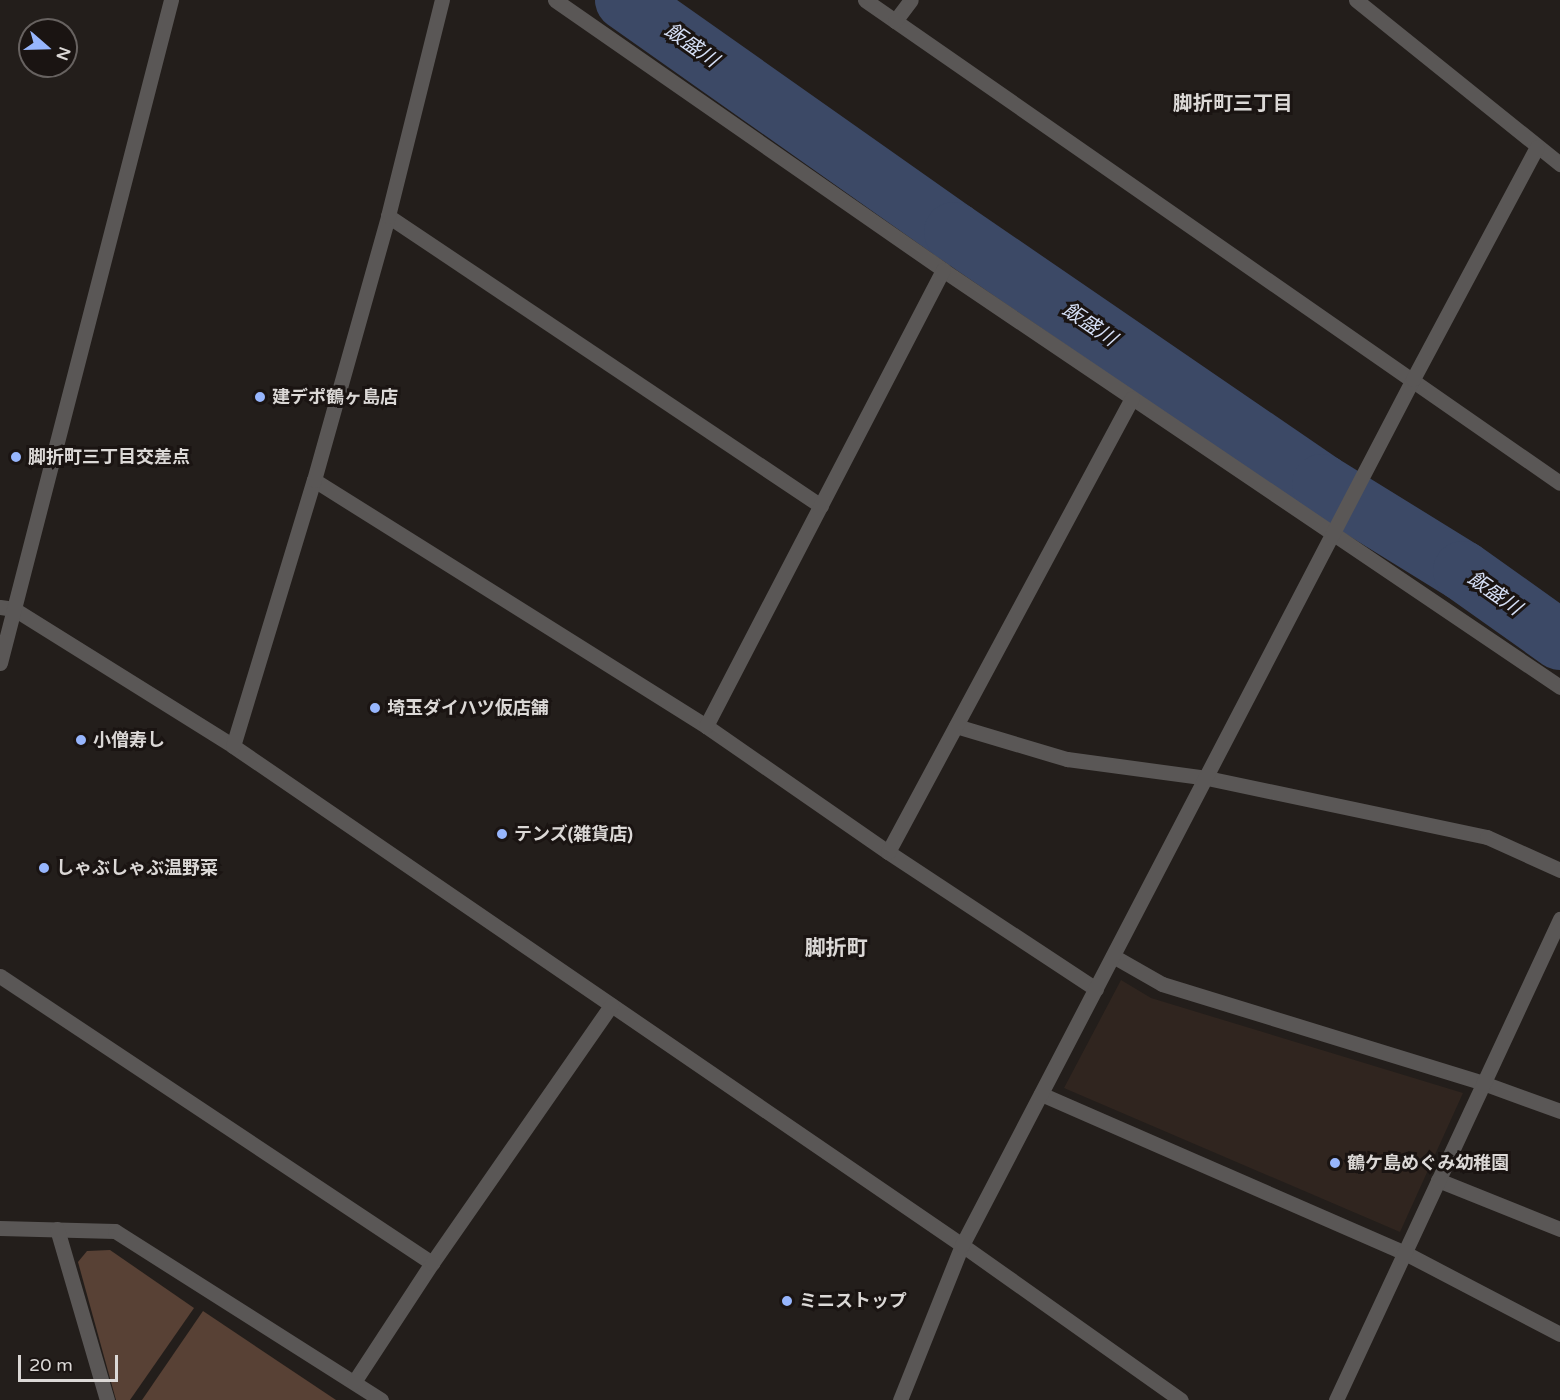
<!DOCTYPE html>
<html>
<head>
<meta charset="utf-8">
<style>
  body { margin:0 }
  #map { position:relative; width:1560px; height:1400px; overflow:hidden; background:#231e1b; font-family:"Varela Round","Noto Sans JP",sans-serif }
  div>[style] { position:absolute }
  [style*='--x'] { left:calc(var(--x)*1px); top:calc(var(--y)*1px); width:calc(var(--w)*1px); rotate:calc(var(--a)*1deg) }
  .built>* { inset:0; background:#30251f }
  .green>* { inset:0; background:#584135 }
  .river>* { height:60px; margin:-30px; padding:0 30px; transform-origin:30px; border-radius:30px; background:#3c4966 }
  .minor>* { height:15px; margin:-7.5px; padding:0 7.5px; transform-origin:7.5px; border-radius:7.5px; background:#5a5756 }
  .dots>* { width:16px; height:16px; translate:-50% -50%; box-sizing:border-box; border:3px solid #1a1412; border-radius:50% }
  span { translate:-50% -50%; white-space:nowrap; text-align:center; line-height:1.15; -webkit-text-stroke:6px #1a1412; paint-order:stroke }
  .poi-label { font-size:18px; color:#dbd8d6; font-weight:700 }
  .left { translate:0 -50%; text-align:left }
  .water-label { font-size:20px; color:#d5dff6; font-style:italic }
  .neighbourhood-label { font-size:20px; color:#dbd8d6; font-weight:700 }
  .quarter-label { font-size:21px; color:#dbd8d6; font-weight:700 }
  .north { position:absolute; left:18px; top:18px; width:60px; height:60px; box-sizing:border-box; background:#1a1412; border:2px solid #676260; border-radius:50%; rotate:110deg; font-size:16px; font-weight:700; line-height:24px; text-align:center; color:#dbd8d6 }
  .north::after { content:''; display:block; margin:auto; width:21px; height:27px; background:#97b6fd; clip-path:polygon(50% 0,100% 100%,50% 72%,0 100%) }
  .scale { position:absolute; left:18px; top:1355px; width:100px; height:27px; box-sizing:border-box; border:3px solid #dbd8d6; border-top:0; padding-left:8px; font-size:18px; line-height:21px; white-space:nowrap; color:#dbd8d6; -webkit-text-stroke:4px #1a1412; paint-order:stroke }
</style>
</head>
<body>
<div id="map">
  <div class="built">
    <div style="clip-path:polygon(1121px 980px,1151px 998px,1463px 1093px,1400px 1232px,1064px 1088px)"></div>
  </div>
  <div class="green">
    <div style="clip-path:polygon(110px 1250px,194px 1308px,130px 1400px,116px 1400px,78px 1262px,87px 1251px)"></div>
    <div style="clip-path:polygon(203px 1311px,336px 1400px,142px 1400px)"></div>
  </div>
  <div class="river">
    <div style="--x:625;--y:0;--w:403;--a:35.2"></div>
    <div style="--x:954;--y:232;--w:446;--a:34.4"></div>
    <div style="--x:1322;--y:484;--w:166;--a:31.7"></div>
    <div style="--x:1463;--y:571;--w:119;--a:35.4"></div>
  </div>
  <div class="minor">
    <div style="--x:555;--y:0;--w:473;--a:34.8"></div>
    <div style="--x:943;--y:270;--w:745;--a:34.05"></div>
    <div style="--x:865;--y:0;--w:846;--a:34.8"></div>
    <div style="--x:1356;--y:0;--w:262;--a:38.8"></div>
    <div style="--x:895;--y:21;--w:26;--a:-53"></div>
    <div style="--x:388;--y:216;--w:521;--a:33.81"></div>
    <div style="--x:314;--y:480;--w:463;--a:32.1"></div>
    <div style="--x:706;--y:726;--w:221;--a:34.7"></div>
    <div style="--x:888;--y:852;--w:249;--a:33.4"></div>
    <div style="--x:0;--y:607;--w:14;--a:8"></div>
    <div style="--x:14;--y:609;--w:258;--a:32"></div>
    <div style="--x:233;--y:746;--w:883;--a:34.39"></div>
    <div style="--x:962;--y:1245;--w:268;--a:35.3"></div>
    <div style="--x:0;--y:663;--w:685;--a:-75.54"></div>
    <div style="--x:706;--y:726;--w:514;--a:-62.54"></div>
    <div style="--x:956;--y:726;--w:116;--a:16.6"></div>
    <div style="--x:1067;--y:759;--w:141;--a:7.7"></div>
    <div style="--x:1207;--y:778;--w:286;--a:11.9"></div>
    <div style="--x:1487;--y:837;--w:80;--a:24.3"></div>
    <div style="--x:233;--y:746;--w:278;--a:-73.1"></div>
    <div style="--x:314;--y:480;--w:274;--a:-74.3"></div>
    <div style="--x:388;--y:216;--w:223;--a:-76"></div>
    <div style="--x:888;--y:852;--w:515;--a:-61.74"></div>
    <div style="--x:1113;--y:956;--w:56;--a:29.7"></div>
    <div style="--x:1162;--y:984;--w:336;--a:17.1"></div>
    <div style="--x:1483;--y:1083;--w:82;--a:20"></div>
    <div style="--x:0;--y:976;--w:519;--a:33.6"></div>
    <div style="--x:1041;--y:1094;--w:397;--a:23.6"></div>
    <div style="--x:1405;--y:1253;--w:175;--a:27.6"></div>
    <div style="--x:1438;--y:1180;--w:131;--a:21.9"></div>
    <div style="--x:0;--y:1228;--w:115;--a:1.5"></div>
    <div style="--x:115;--y:1231;--w:315;--a:32.4"></div>
    <div style="--x:57;--y:1229;--w:178;--a:73.7"></div>
    <div style="--x:354;--y:1382;--w:142;--a:-56.8"></div>
    <div style="--x:432;--y:1263;--w:314;--a:-55.2"></div>
    <div style="--x:900;--y:1400;--w:167;--a:-68.2"></div>
    <div style="--x:962;--y:1245;--w:976;--a:-62.49"></div>
    <div style="--x:1413;--y:379;--w:263;--a:-61.9"></div>
    <div style="--x:1336;--y:1400;--w:531;--a:-65.03"></div>
  </div>
  <div class="dots">
    <div style="left:260px;top:397px;background:#97b6fd"></div>
    <div style="left:16px;top:457px;background:#97b6fd"></div>
    <div style="left:375px;top:708px;background:#97b6fd"></div>
    <div style="left:81px;top:740px;background:#97b6fd"></div>
    <div style="left:502px;top:834px;background:#97b6fd"></div>
    <div style="left:44px;top:868px;background:#97b6fd"></div>
    <div style="left:1335px;top:1163px;background:#97b6fd"></div>
    <div style="left:787px;top:1301px;background:#97b6fd"></div>
  </div>
  <div class="poi-label">
    <span class="left" style="left:272px;top:397px">建デポ鶴ヶ島店</span>
    <span class="left" style="left:28px;top:457px">脚折町三丁目交差点</span>
    <span class="left" style="left:387px;top:708px">埼玉ダイハツ仮店舗</span>
    <span class="left" style="left:93px;top:740px">小僧寿し</span>
    <span class="left" style="left:514px;top:834px">テンズ(雑貨店)</span>
    <span class="left" style="left:56px;top:868px">しゃぶしゃぶ温野菜</span>
    <span class="left" style="left:1347px;top:1163px">鶴ケ島めぐみ幼稚園</span>
    <span class="left" style="left:799px;top:1301px">ミニストップ</span>
  </div>
  <div class="water-label">
    <span style="left:691px;top:46px;rotate:35deg">飯盛川</span>
    <span style="left:1089px;top:325px;rotate:34deg">飯盛川</span>
    <span style="left:1494px;top:594px;rotate:35deg">飯盛川</span>
  </div>
  <div class="neighbourhood-label">
    <span style="left:1233px;top:104px">脚折町三丁目</span>
  </div>
  <div class="quarter-label">
    <span style="left:836px;top:949px">脚折町</span>
  </div>
  <div class="north">N</div>
  <div class="scale">20 m</div>
</div>
</body>
</html>
